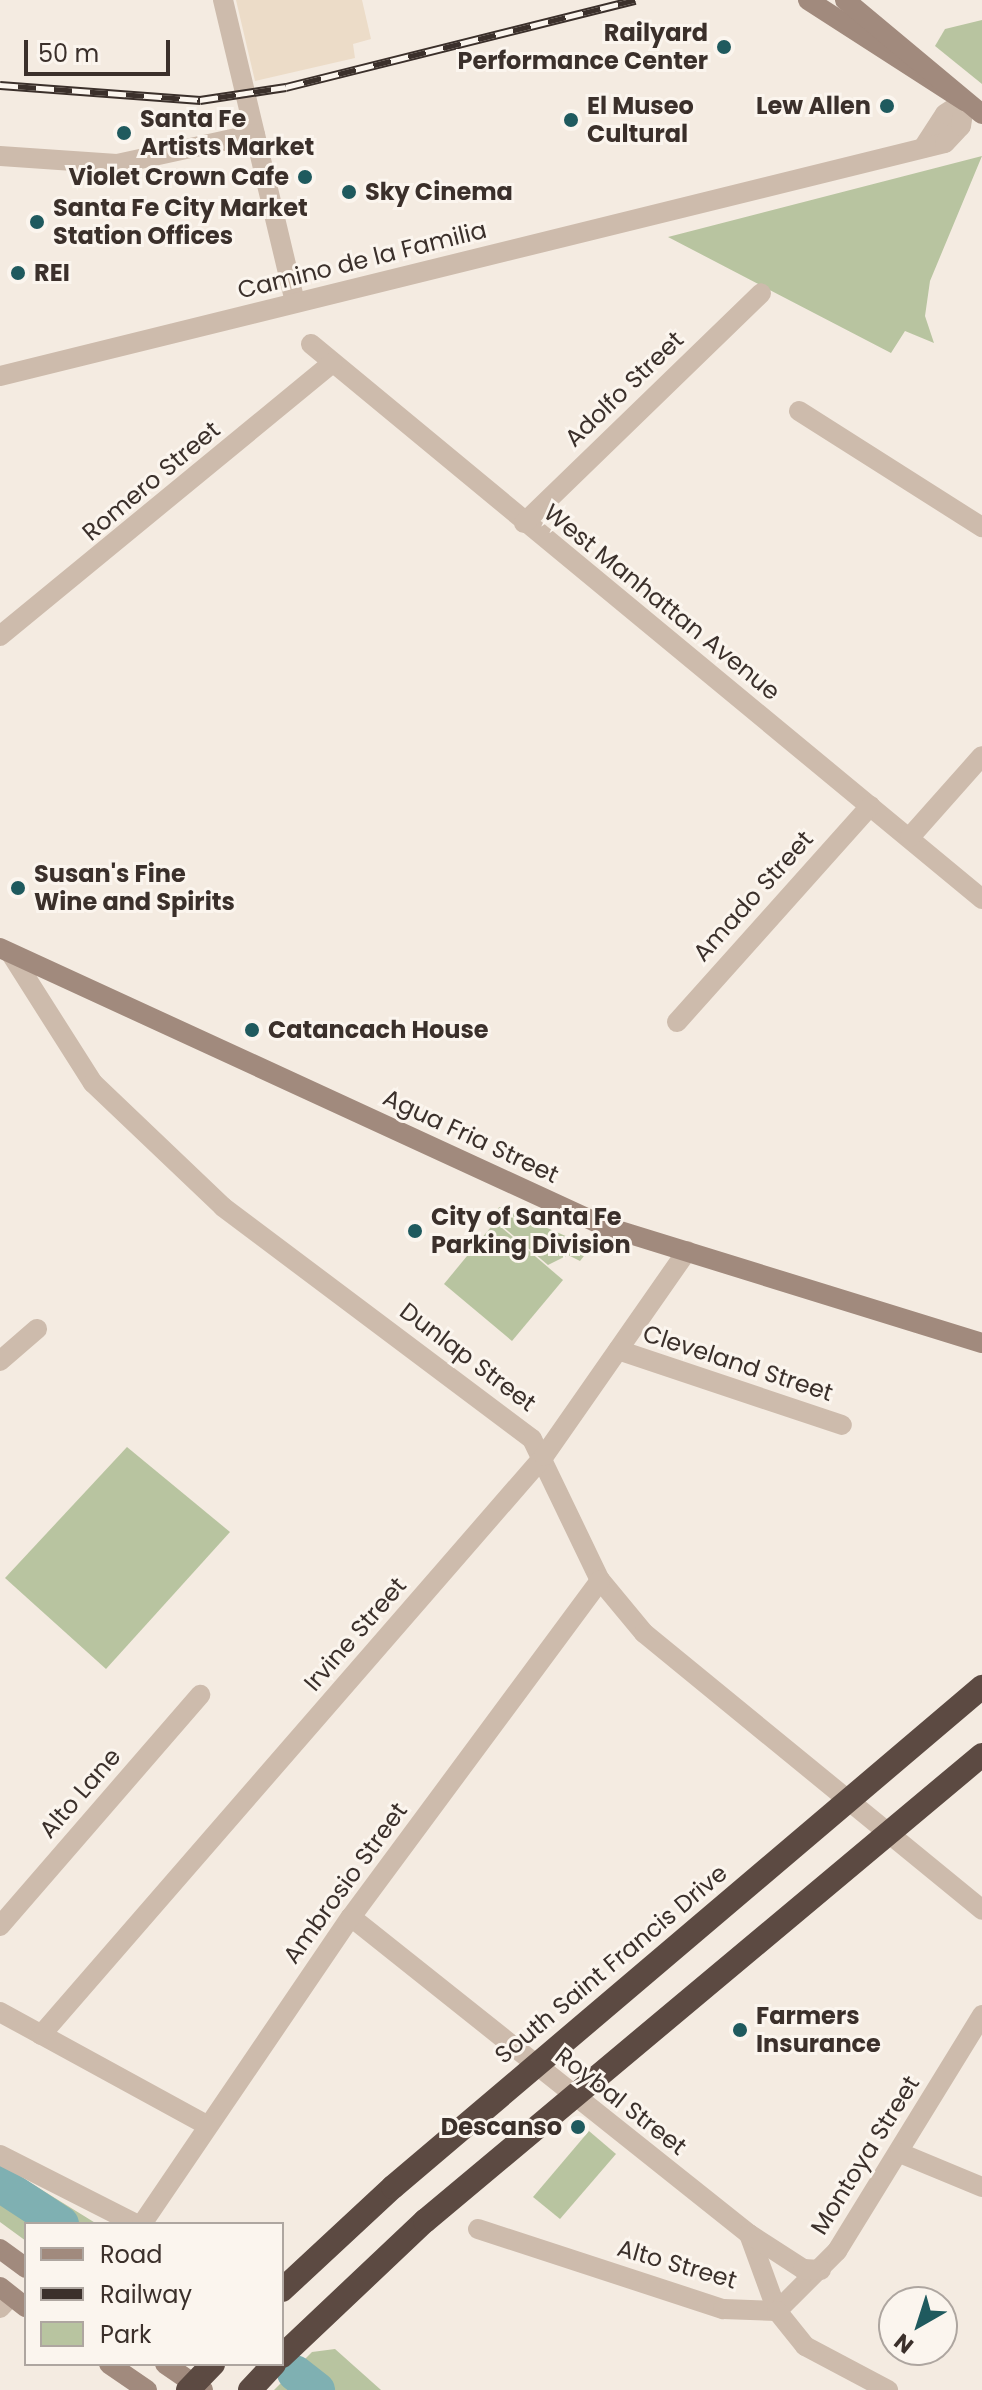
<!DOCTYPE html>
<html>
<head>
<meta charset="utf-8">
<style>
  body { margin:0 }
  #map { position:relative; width:982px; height:2390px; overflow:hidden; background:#f4ebe1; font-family:Poppins,sans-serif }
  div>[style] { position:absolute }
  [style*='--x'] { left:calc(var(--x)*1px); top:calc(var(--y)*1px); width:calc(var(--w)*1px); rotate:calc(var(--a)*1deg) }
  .green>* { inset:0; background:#b8c4a0 }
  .plaza>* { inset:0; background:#ecdcc8 }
  .river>* { height:36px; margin:-18px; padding:0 18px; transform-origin:18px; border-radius:18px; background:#7fb0b2 }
  .street>* { height:20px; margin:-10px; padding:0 10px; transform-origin:10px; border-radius:10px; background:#cdbbac }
  .secondary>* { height:20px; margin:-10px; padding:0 10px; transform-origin:10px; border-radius:10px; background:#a18a7d }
  .highway>* { height:24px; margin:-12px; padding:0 12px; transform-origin:12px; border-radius:12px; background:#5c4a42 }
  .rail>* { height:9px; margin-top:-4.5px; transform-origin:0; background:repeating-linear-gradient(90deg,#fbf5ee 0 18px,#3b302b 0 36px); box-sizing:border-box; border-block:2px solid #3b302b }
  .dots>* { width:22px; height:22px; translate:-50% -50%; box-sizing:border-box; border:4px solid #fbf5ee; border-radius:50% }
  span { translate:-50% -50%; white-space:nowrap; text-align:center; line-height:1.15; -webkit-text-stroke:6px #fbf5ee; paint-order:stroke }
  .poi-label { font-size:24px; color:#3b302b; font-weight:700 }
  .right { translate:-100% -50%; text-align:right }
  .left { translate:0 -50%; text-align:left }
  .street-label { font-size:24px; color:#3b302b }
  .legend { position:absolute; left:24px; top:2222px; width:260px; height:144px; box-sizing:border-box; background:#fbf5ee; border:2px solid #aea6a0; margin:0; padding:10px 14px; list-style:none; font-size:24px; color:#3b302b }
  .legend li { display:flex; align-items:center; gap:16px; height:40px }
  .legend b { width:40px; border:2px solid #aea6a0 }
  .north { position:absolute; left:878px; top:2286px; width:80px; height:80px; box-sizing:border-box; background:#fbf5ee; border:2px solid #aea6a0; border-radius:50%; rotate:219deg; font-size:22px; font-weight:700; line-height:32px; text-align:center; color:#3b302b }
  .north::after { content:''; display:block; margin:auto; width:28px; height:36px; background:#1f5a5e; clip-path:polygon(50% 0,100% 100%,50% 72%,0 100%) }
  .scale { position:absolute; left:24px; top:40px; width:146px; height:36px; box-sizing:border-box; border:4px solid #3b302b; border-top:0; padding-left:10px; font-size:24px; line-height:28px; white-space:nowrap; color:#3b302b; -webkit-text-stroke:6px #fbf5ee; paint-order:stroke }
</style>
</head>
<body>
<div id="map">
  <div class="green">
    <div style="clip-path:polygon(982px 20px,982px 84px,935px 46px,945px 29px)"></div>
    <div style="clip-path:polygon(982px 156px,930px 281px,925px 316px,934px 343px,905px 331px,891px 353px,668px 237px)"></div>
    <div style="clip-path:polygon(499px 1207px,591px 1247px,580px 1261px,568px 1255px,548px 1265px,495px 1220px)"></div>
    <div style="clip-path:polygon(495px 1222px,563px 1280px,512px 1341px,444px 1284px)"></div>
    <div style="clip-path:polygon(127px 1447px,230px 1532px,106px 1669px,5px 1578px)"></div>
    <div style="clip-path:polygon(589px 2131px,616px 2154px,560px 2219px,533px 2197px)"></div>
    <div style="clip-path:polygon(0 2164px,97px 2224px,26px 2224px,26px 2241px,0 2222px)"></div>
    <div style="clip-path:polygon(335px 2349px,381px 2390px,274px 2390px,312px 2352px)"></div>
  </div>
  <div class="plaza">
    <div style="clip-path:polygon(236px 0,362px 0,371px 39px,353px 44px,355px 58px,255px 81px)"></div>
  </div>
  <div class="river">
    <div style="--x:0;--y:2184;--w:73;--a:33.3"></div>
    <div style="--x:295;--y:2373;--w:28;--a:38"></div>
  </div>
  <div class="street">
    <div style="--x:223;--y:0;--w:311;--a:76.6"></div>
    <div style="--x:923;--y:148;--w:40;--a:-57.1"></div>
    <div style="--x:945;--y:114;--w:24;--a:-33"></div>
    <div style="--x:0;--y:156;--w:117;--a:3.9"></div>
    <div style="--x:117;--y:164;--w:141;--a:-12.3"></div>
    <div style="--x:311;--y:344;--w:871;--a:39.59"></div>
    <div style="--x:0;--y:376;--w:973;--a:-13.85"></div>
    <div style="--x:945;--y:143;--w:23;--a:-47"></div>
    <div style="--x:961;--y:126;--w:25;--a:-81"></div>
    <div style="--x:799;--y:411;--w:217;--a:32.4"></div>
    <div style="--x:524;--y:523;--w:330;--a:-44.1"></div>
    <div style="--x:0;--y:636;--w:430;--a:-39.4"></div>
    <div style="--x:910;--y:837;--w:108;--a:-48.4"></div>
    <div style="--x:11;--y:954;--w:153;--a:57.6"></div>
    <div style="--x:93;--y:1083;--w:180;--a:43.6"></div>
    <div style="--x:223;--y:1207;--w:386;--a:36.9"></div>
    <div style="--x:532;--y:1439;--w:157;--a:64.3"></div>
    <div style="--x:600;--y:1580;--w:69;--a:50.3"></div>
    <div style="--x:644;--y:1633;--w:437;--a:39.3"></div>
    <div style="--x:677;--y:1022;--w:290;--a:-48.2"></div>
    <div style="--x:618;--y:1350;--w:236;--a:18.5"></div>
    <div style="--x:0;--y:1361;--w:49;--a:-40.9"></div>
    <div style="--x:351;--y:1917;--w:509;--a:38.54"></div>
    <div style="--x:749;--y:2234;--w:82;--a:70"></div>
    <div style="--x:777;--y:2311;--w:85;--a:-45"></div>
    <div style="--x:837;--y:2251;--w:277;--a:-58.4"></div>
    <div style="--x:0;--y:1926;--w:306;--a:-49.1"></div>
    <div style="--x:0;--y:2012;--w:235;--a:28.7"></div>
    <div style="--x:41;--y:2035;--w:767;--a:-49.02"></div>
    <div style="--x:544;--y:1456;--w:250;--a:-55.1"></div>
    <div style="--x:900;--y:2153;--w:89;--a:22.5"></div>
    <div style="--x:0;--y:2155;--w:153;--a:26.9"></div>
    <div style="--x:142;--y:2224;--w:371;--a:-55.8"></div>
    <div style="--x:351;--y:1917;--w:419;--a:-53.5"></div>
    <div style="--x:478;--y:2229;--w:258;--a:18.1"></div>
    <div style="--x:723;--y:2309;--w:54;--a:2.1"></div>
    <div style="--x:777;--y:2311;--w:45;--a:51.3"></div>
    <div style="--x:805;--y:2346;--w:94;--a:27.9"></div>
    <div style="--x:749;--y:2234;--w:64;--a:32.9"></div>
    <div style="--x:803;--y:2269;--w:18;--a:3"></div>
    <div style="--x:0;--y:2308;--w:16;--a:-47"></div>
  </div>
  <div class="secondary">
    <div style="--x:808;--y:0;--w:187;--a:32.8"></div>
    <div style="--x:845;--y:0;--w:178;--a:39.8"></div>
    <div style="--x:0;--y:948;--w:665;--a:24.71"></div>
    <div style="--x:604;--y:1226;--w:396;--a:17.2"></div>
    <div style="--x:0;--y:2249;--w:32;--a:36"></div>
    <div style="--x:0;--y:2287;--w:33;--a:38"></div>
    <div style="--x:109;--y:2364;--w:46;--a:34.4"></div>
    <div style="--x:165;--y:2364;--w:46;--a:34.4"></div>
  </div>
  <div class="highway">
    <div style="--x:282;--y:2290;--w:151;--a:-42.9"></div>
    <div style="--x:393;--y:2187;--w:773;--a:-40.33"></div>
    <div style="--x:282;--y:2356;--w:197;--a:-43.4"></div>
    <div style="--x:425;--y:2221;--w:726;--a:-39.92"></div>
    <div style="--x:188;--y:2390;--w:36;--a:-46"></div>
    <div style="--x:250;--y:2390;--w:35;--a:-47"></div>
  </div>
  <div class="rail">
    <div style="--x:0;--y:85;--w:201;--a:4.3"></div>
    <div style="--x:200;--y:100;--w:87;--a:-8.6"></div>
    <div style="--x:286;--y:87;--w:360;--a:-14"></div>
  </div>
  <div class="dots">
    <div style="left:724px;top:47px;background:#1f5a5e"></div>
    <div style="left:887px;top:106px;background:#1f5a5e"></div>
    <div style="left:571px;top:120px;background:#1f5a5e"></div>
    <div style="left:124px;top:133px;background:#1f5a5e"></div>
    <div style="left:305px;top:177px;background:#1f5a5e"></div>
    <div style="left:349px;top:192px;background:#1f5a5e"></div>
    <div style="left:37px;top:222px;background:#1f5a5e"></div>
    <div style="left:18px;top:273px;background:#1f5a5e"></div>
    <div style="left:18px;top:888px;background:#1f5a5e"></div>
    <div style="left:252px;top:1030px;background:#1f5a5e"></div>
    <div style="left:415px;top:1231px;background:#1f5a5e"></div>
    <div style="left:740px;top:2030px;background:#1f5a5e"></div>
    <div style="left:578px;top:2127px;background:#1f5a5e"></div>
  </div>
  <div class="poi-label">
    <span class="right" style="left:708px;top:47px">Railyard<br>Performance Center</span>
    <span class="left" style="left:587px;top:120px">El Museo<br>Cultural</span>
    <span class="right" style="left:871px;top:106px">Lew Allen</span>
    <span class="left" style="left:140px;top:133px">Santa Fe<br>Artists Market</span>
    <span class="right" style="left:289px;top:177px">Violet Crown Cafe</span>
    <span class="left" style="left:365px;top:192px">Sky Cinema</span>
    <span class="left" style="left:53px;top:222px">Santa Fe City Market<br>Station Offices</span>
    <span class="left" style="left:34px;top:273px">REI</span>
    <span class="left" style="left:34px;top:888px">Susan's Fine<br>Wine and Spirits</span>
    <span class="left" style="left:268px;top:1030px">Catancach House</span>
    <span class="left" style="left:431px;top:1231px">City of Santa Fe<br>Parking Division</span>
    <span class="left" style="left:756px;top:2030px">Farmers<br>Insurance</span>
    <span class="right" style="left:562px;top:2127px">Descanso</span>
  </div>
  <div class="street-label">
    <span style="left:362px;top:260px;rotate:-14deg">Camino de la Familia</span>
    <span style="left:624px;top:389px;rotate:-44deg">Adolfo Street</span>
    <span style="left:151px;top:481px;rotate:-40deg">Romero Street</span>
    <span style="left:662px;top:602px;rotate:39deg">West Manhattan Avenue</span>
    <span style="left:753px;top:896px;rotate:-48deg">Amado Street</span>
    <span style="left:471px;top:1136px;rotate:25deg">Agua Fria Street</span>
    <span style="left:468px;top:1357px;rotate:37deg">Dunlap Street</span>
    <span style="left:738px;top:1363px;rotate:18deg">Cleveland Street</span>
    <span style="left:355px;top:1634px;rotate:-49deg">Irvine Street</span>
    <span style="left:80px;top:1793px;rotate:-49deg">Alto Lane</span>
    <span style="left:345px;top:1883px;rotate:-54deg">Ambrosio Street</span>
    <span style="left:611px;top:1964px;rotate:-40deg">South Saint Francis Drive</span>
    <span style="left:621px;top:2101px;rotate:38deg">Roybal Street</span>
    <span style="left:865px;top:2155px;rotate:-58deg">Montoya Street</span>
    <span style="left:677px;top:2264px;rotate:16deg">Alto Street</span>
  </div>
  <ul class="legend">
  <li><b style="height:10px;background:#a18a7d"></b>Road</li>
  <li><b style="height:10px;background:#3b302b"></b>Railway</li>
  <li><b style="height:22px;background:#b8c4a0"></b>Park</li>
  </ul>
  <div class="north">N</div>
  <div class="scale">50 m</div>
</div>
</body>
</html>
